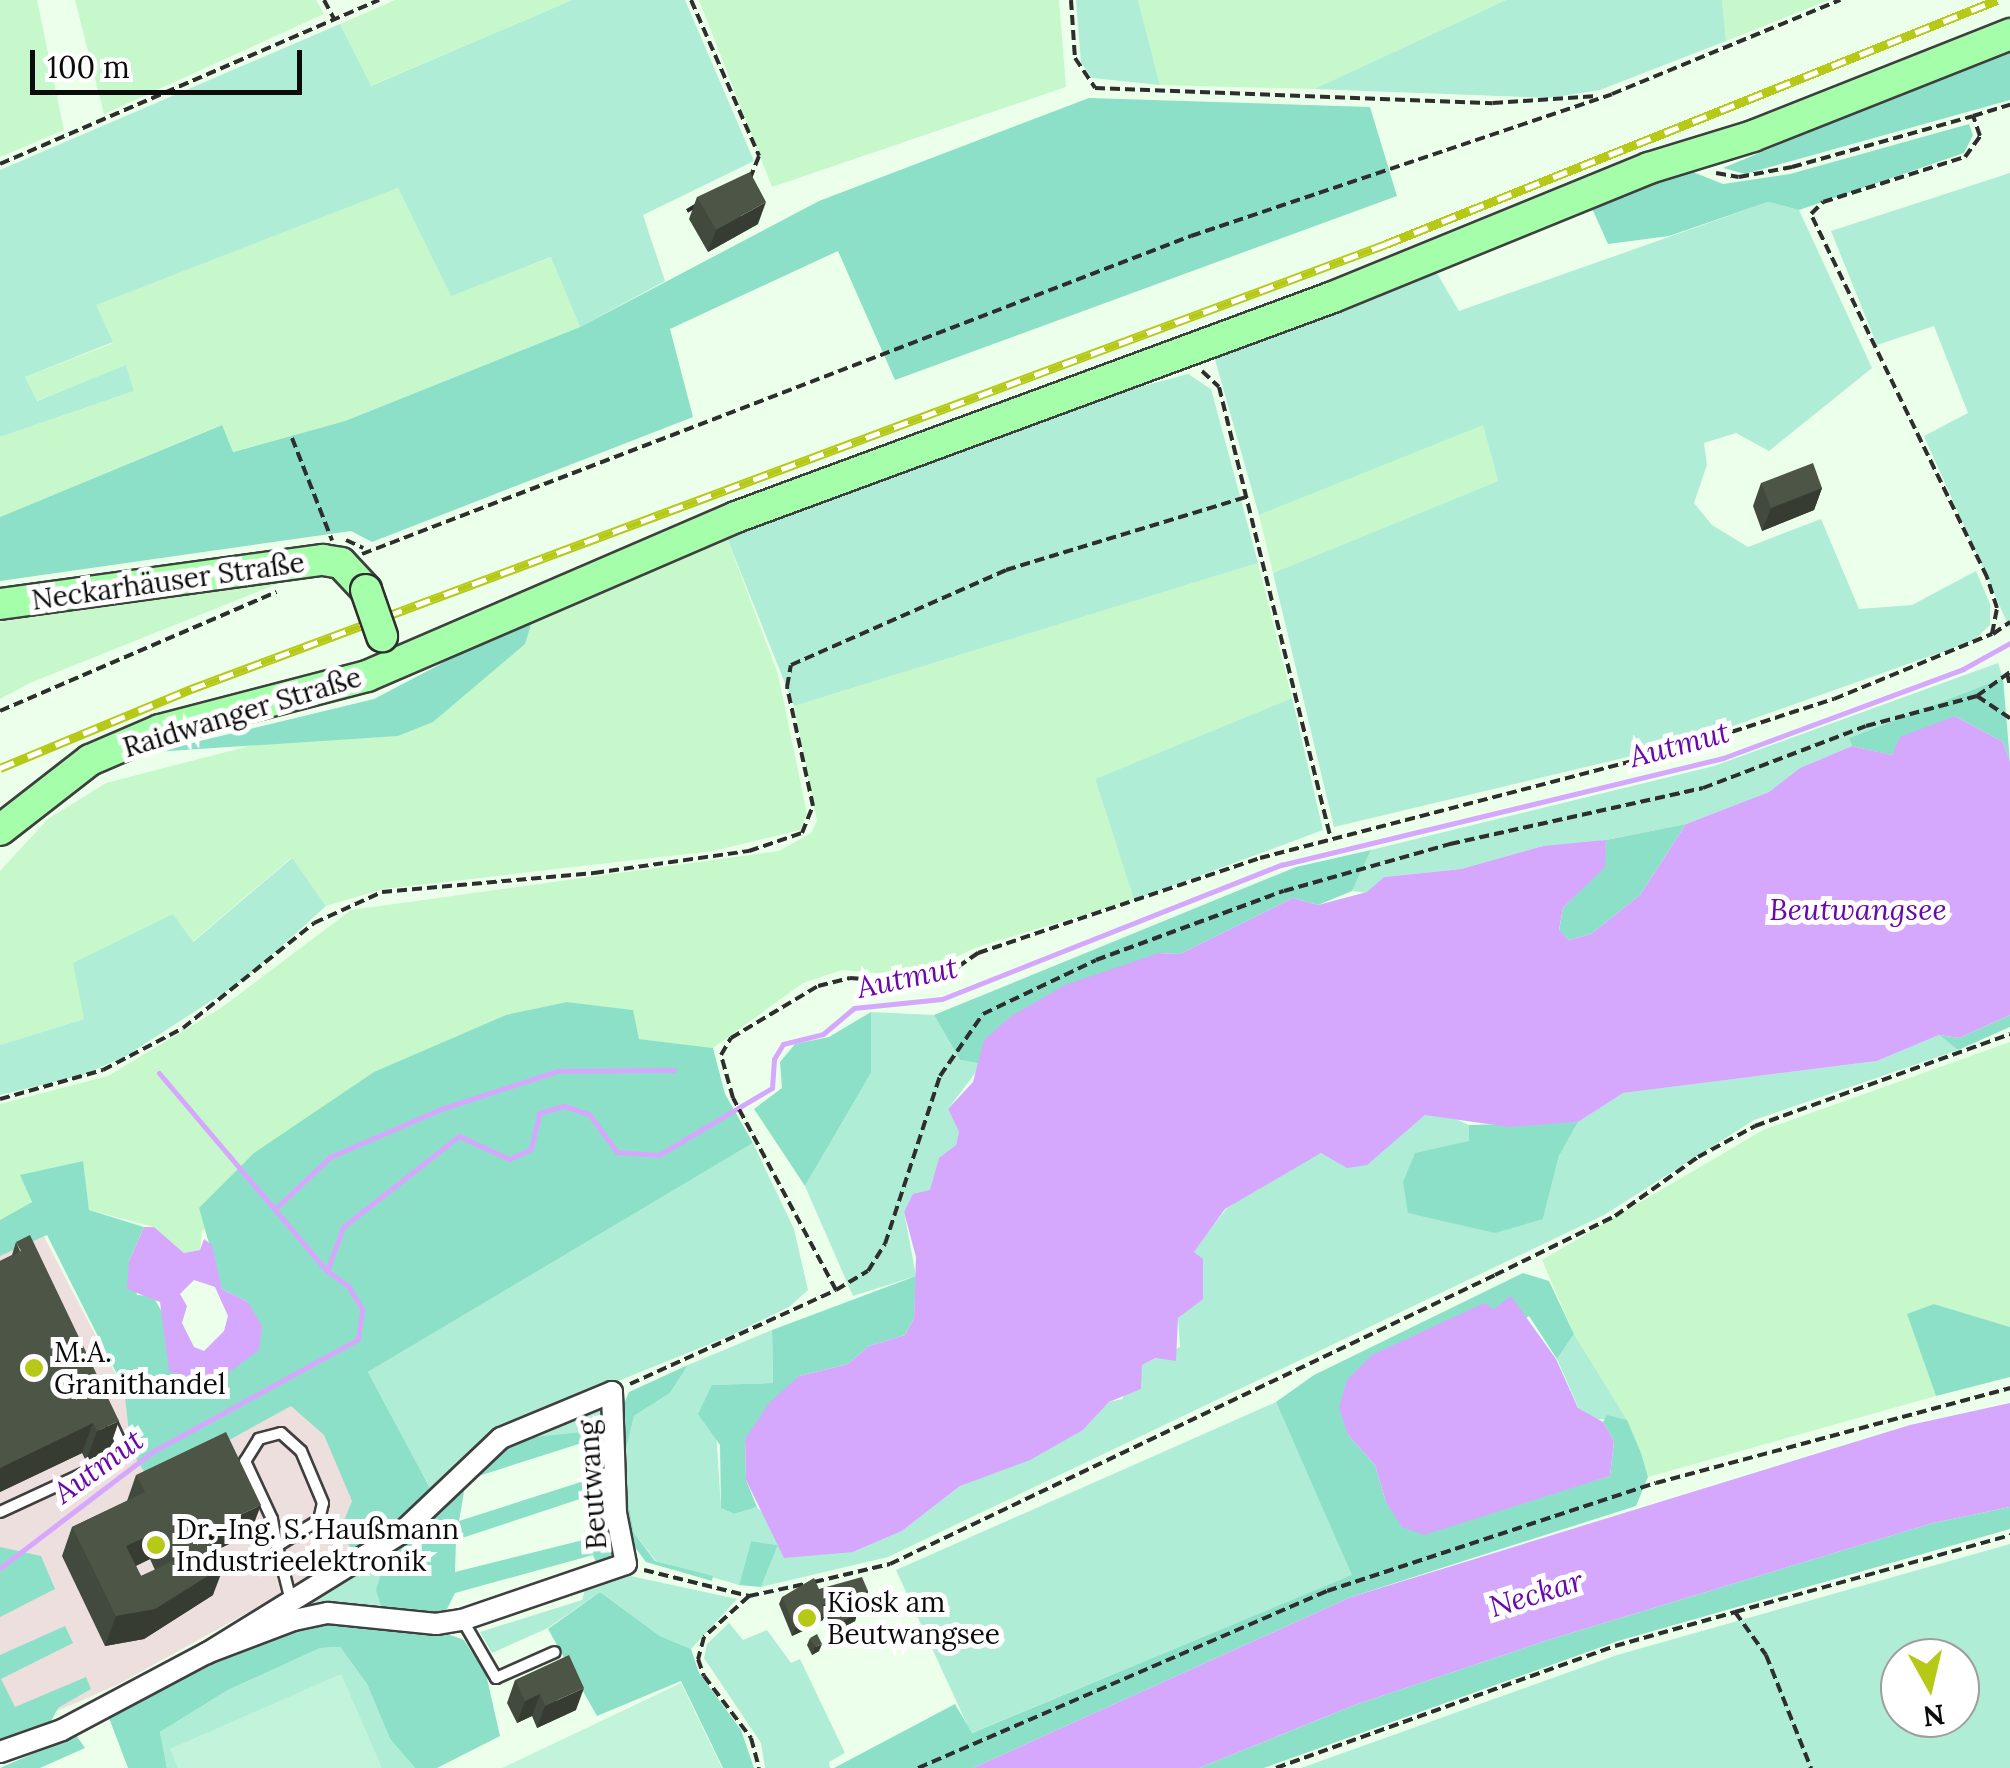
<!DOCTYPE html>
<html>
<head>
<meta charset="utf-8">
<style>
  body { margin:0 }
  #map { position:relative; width:2010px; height:1768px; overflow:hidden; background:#ebffea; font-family:Lora,serif }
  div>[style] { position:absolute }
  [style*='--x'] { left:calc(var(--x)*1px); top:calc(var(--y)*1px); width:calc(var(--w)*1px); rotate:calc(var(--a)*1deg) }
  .industrial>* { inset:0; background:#ecdfde }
  .farmland>* { inset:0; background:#c7f8cb }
  .green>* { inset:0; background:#b0edd7 }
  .forest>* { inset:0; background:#8de0c8 }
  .pitch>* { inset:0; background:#c2f4db }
  .water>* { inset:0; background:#d5a8fd }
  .stream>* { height:5px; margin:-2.5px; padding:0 2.5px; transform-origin:2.5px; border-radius:2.5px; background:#d5a8fd }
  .path>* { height:4px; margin-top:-2px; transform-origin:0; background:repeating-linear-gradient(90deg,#2e2e2e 0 10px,transparent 0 15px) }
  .roads { filter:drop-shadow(2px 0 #3f3f3f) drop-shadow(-2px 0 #3f3f3f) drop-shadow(0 2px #3f3f3f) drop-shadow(0 -2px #3f3f3f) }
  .lane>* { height:10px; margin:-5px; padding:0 5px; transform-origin:5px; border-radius:5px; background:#fff }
  .street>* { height:20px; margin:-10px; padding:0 10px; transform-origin:10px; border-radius:10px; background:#fff }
  .secondary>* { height:30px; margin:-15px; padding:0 15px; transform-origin:15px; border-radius:15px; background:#a5ffaa }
  .rail>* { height:9px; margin-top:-4.5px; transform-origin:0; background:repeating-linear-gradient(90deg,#fff 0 15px,#b5c916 0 30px); box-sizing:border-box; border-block:2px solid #b5c916 }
  .bridges { filter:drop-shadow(2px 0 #2e2e2e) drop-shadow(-2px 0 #2e2e2e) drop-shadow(0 2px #2e2e2e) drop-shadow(0 -2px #2e2e2e) }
  .secondary-bridge>* { height:30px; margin:-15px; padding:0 15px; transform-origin:15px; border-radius:15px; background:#a5ffaa }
  .wall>* { inset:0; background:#42493d }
  .shaded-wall>* { inset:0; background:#363c32 }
  .building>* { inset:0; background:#4d5547 }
  .dots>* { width:28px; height:28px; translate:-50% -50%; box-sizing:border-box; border:5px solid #fff; border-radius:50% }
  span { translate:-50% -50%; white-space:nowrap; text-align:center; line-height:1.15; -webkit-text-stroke:10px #fff; paint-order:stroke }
  .street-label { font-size:28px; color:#0c0c0c }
  .poi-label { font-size:28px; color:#0c0c0c }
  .left { translate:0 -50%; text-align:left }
  .water-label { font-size:30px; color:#6909a9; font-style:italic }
  .north { position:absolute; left:1880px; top:1638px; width:100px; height:100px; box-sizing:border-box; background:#fff; border:2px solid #9e9e9e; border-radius:50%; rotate:172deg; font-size:28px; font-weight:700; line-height:40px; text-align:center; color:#0c0c0c }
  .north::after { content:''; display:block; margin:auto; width:35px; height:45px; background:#b5c916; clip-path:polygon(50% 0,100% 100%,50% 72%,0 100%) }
  .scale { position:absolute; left:30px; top:50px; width:272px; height:45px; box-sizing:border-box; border:5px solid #0c0c0c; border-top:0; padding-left:12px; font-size:30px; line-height:35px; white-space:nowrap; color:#0c0c0c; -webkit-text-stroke:8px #fff; paint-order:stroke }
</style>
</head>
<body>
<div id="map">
  <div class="industrial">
    <div style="clip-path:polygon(30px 1210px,166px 1470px,288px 1400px,327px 1431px,371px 1544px,119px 1684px,0 1736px,0 1225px)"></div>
  </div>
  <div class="farmland">
    <div style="clip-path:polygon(0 0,37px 0,64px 130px,0 157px)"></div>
    <div style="clip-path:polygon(75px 0,316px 0,324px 14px,104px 114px)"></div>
    <div style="clip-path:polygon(395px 0,572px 0,370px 86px,340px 24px)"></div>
    <div style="clip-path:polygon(699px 0,1059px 0,1066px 87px,772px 187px)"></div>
    <div style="clip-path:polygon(1138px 0,1506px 0,1314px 89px,1160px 85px)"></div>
    <div style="clip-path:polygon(1722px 0,1829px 0,1726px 41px)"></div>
    <div style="clip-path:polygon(398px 188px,451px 295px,552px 257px,580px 327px,345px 421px,232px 452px,221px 425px,0 517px,0 437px,134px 391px,126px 366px,36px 401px,25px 377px,113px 343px,95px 305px)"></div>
    <div style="clip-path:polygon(1483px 424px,1498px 481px,1273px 573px,1259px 515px)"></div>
    <div style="clip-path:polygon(725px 533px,778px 674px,807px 814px,800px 830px,713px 851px,383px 889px,326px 906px,291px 858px,192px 942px,84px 1019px,0 1045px,0 871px,48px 819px,106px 783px,257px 744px,398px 736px,534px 615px)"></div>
    <div style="clip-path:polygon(1258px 563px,1292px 698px,1095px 779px,1134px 900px,977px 947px,914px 977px,842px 970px,803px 983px,713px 1048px,638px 1039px,632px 1010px,567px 1002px,202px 1231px,200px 1250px,184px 1253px,154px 1227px,89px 1210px,82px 1161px,21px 1176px,32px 1202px,0 1220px,0 1104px,108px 1076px,221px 1008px,351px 910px,779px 851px,811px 833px,817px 821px,794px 706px)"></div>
    <div style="clip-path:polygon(297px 576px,30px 683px,0 699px,0 622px)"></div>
    <div style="clip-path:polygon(2010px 1042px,2010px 1327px,1934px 1304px,1908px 1315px,1936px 1396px,1648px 1477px,1627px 1420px,1574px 1334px,1542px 1260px,1763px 1130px)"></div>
  </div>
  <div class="green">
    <div style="clip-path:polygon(572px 0,685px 0,754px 161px,643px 215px,665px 281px,580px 327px,551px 257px,451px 296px,398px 188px,96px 305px,113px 342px,25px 377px,37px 401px,126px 365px,134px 391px,0 437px,0 170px,340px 24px,371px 86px)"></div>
    <div style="clip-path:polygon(1076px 0,1138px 0,1160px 85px,1092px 78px,1081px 63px)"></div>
    <div style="clip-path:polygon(1506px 0,1722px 0,1726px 41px,1600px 90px,1549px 98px,1314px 89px)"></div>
    <div style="clip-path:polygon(2010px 173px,2010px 629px,1924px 436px,1968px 413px,1934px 326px,1877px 345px,1831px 231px)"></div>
    <div style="clip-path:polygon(1768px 202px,1799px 210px,1872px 368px,1769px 451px,1736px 433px,1704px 443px,1707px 465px,1694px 503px,1712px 525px,1748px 547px,1821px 519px,1859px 609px,1912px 605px,1976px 571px,1990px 604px,1990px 625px,1973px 641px,1682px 744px,1334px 827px,1273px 573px,1498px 481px,1483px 425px,1259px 515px,1214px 356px,1435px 270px,1459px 311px)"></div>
    <div style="clip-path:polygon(1188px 374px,1211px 389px,1258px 563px,794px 706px,725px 533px,1087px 401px)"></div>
    <div style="clip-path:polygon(1998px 663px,2003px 678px,1849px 738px,1852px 746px,1800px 768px,1769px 792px,1686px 824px,1570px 847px,1543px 846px,1461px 869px,1384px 877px,1367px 893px,1352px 891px,1371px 850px,1714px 766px)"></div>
    <div style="clip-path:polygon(1292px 698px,1323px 830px,1134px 900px,1095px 779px)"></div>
    <div style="clip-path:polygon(292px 858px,326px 906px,245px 979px,126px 1056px,83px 1075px,0 1095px,0 1045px,84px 1019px,73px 963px,173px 914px,193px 942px)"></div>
    <div style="clip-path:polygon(871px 1012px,934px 1015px,960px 1060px,982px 1064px,948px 1109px,959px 1132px,956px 1145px,930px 1191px,904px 1212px,916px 1276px,853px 1296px,805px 1186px,871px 1073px)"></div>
    <div style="clip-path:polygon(1939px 1035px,1958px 1050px,1754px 1120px,1604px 1215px,888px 1557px,761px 1587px,778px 1545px,751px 1541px,739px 1585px,656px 1561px,634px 1533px,622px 1467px,634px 1416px,670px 1393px,688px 1365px,772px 1330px,773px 1383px,713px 1385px,721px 1508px,734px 1514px,757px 1507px,774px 1526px,778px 1545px,853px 1552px,902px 1531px,960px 1486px,1083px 1430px,1109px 1402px,1122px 1399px,1142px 1365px,1180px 1347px,1178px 1319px,1186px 1308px,1193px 1252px,1226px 1209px,1274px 1175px,1321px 1153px,1335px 1158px,1400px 1135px,1425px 1115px,1447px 1115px,1469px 1125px,1470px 1141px,1543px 1219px,1559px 1156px,1578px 1122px,1622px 1093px,1877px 1061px)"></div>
    <div style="clip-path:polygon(753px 1143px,794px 1229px,808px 1290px,789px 1307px,727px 1337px,504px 1427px,431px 1490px,368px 1372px)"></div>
    <div style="clip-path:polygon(1574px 1334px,1627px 1420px,1591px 1419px,1579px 1409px,1557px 1359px)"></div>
    <div style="clip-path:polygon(1276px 1402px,1353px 1575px,971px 1733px,896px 1570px)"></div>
    <div style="clip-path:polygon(597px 1403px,606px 1409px,608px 1429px,505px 1440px)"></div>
    <div style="clip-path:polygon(evenodd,2010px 1544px,2010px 1768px,1301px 1768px,1617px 1655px,2010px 1544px,1960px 1658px,1960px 1718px,1900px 1718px,1900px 1658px,1960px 1658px)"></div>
    <div style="clip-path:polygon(388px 1550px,382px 1609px,284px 1617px)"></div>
    <div style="clip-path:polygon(626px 1575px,737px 1599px,691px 1649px,660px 1636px,600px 1592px,548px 1628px,492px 1653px,480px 1632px,582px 1600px,586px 1586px)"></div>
    <div style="clip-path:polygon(729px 1623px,743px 1640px,767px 1630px,791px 1663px,800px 1659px,845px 1753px,829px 1762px,830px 1768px,765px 1768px,761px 1743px,704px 1658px,707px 1644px)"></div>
    <div style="clip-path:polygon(340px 1647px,367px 1684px,390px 1739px,415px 1768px,167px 1768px,160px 1732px,228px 1690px,320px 1648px)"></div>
  </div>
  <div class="forest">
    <div style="clip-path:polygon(2010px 48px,2010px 100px,1745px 174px,1723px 168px)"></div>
    <div style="clip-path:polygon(1089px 98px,1370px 107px,1397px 196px,895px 380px,838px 251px,670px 329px,693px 417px,372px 542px,351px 531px,0 581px,0 517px,222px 425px,233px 452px,345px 421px,580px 327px,819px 201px)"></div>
    <div style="clip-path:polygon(1969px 124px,1973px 135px,1964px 153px,1799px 210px,1768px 202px,1669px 236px,1608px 244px,1590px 204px,1688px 170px,1723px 184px,1790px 174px)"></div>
    <div style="clip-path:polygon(534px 615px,525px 644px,433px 722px,398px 736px,154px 752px,374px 699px)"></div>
    <div style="clip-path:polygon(2003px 678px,2010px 762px,2003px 742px,1955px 716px,1891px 755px,1852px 746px,1849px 738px)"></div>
    <div style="clip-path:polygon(1686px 824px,1640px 895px,1591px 934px,1569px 940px,1559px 931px,1563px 908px,1604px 867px,1606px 840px)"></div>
    <div style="clip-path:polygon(1371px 850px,1352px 891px,1318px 905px,1293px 898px,1180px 954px,1159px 953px,982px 1064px,960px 1060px,934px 1015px,1296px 867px)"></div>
    <div style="clip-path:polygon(567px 1002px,633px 1010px,639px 1039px,713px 1048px,725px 1094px,753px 1143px,368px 1372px,431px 1490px,397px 1528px,354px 1556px,341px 1528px,352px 1501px,324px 1435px,291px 1406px,151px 1483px,131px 1450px,124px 1388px,47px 1235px,0 1256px,0 1220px,32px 1202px,20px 1175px,83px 1161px,89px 1210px,144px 1227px,129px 1261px,137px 1295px,153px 1296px,167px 1321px,167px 1357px,223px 1376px,248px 1302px,222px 1289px,199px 1208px,254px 1153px,374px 1072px,506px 1015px)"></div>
    <div style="clip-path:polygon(871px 1012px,871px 1073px,805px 1186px,754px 1109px,782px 1088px,780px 1062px,795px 1044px,829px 1037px)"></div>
    <div style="clip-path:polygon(2010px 1015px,2010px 1027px,1958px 1050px,1939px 1035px,1959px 1038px)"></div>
    <div style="clip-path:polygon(1578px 1122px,1559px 1156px,1543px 1219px,1495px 1233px,1408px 1213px,1403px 1182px,1415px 1153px,1469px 1141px,1469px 1125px)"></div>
    <div style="clip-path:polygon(1523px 1273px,1549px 1281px,1574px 1334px,1557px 1359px,1529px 1316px,1348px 1435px,1375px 1465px,1386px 1502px,1535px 1498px,1610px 1476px,1614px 1441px,1603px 1422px,1607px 1415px,1627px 1420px,1641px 1453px,1648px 1477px,1636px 1506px,1351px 1597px,973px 1768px,834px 1768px,955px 1704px,972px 1733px,1352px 1575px,1276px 1402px,1314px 1375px)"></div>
    <div style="clip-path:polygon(916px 1276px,914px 1318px,905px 1335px,869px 1346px,848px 1364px,799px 1376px,745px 1439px,746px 1480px,757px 1507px,734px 1514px,721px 1508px,720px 1445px,698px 1414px,712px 1385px,773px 1383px,772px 1330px)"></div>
    <div style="clip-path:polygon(1934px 1304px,2010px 1327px,2010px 1377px,1936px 1396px,1907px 1314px)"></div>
    <div style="clip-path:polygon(688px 1365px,670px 1393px,634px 1416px,622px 1467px,634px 1533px,655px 1561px,713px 1576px,712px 1581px,646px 1562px,631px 1542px,623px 1509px,619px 1473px,622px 1408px,629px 1392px)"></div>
    <div style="clip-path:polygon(608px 1429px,602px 1449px,585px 1442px,466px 1480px,459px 1521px,584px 1481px,589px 1471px,605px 1474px,609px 1501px,594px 1508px,589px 1496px,456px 1540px,455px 1572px,595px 1537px,594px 1526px,610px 1528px,619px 1549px,613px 1561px,598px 1567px,593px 1555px,455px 1593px,443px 1617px,382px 1609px,376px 1590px,388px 1550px,505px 1440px)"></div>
    <div style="clip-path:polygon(2010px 1507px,2010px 1529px,1618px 1641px,1264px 1768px,1199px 1768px,1352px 1706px,1548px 1640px,1933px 1523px)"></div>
    <div style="clip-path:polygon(751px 1541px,778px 1545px,761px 1587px,739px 1585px)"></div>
    <div style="clip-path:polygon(0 1547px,41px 1556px,55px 1589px,0 1617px)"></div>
    <div style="clip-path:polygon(600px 1592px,660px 1636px,691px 1649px,699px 1673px,741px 1730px,754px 1768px,723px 1768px,681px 1681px,597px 1716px,548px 1629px)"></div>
    <div style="clip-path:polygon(308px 1622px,434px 1629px,464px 1640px,486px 1674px,500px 1736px,437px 1768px,415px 1768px,390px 1739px,367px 1684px,340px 1647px,320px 1648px,228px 1690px,160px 1732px,167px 1768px,128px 1768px,109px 1718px,244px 1644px)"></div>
    <div style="clip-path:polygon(65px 1626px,73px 1643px,1px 1679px,15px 1707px,86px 1677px,91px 1689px,58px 1708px,47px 1729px,0 1741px,0 1655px)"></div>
    <div style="clip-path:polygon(76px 1735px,85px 1748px,40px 1768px,0 1768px)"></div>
  </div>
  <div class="pitch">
    <div style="clip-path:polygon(341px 1674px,382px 1768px,178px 1768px,170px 1749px)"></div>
    <div style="clip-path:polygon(681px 1683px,722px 1768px,502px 1768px)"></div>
  </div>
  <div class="water">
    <div style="clip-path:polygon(1955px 716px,2003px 742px,2010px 762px,2010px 1015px,1959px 1038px,1939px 1035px,1877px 1061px,1623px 1093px,1578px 1122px,1509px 1127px,1425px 1115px,1367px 1165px,1347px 1168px,1321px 1153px,1225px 1209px,1194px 1252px,1203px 1259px,1203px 1299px,1178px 1318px,1176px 1361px,1156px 1358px,1142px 1365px,1141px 1389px,1109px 1402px,1083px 1430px,1030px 1460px,960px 1486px,902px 1531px,853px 1552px,784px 1558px,746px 1480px,745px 1439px,770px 1402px,799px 1376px,848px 1364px,869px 1346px,905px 1335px,914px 1318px,916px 1257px,904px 1212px,913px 1194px,930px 1190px,939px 1158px,956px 1145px,959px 1132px,948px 1109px,973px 1082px,984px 1040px,1010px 1017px,1065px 985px,1159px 953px,1180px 954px,1293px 898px,1318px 905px,1367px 892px,1384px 877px,1461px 869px,1543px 846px,1606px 840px,1605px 867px,1563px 908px,1559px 930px,1569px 940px,1591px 934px,1640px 895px,1686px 824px,1769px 792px,1800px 768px,1852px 746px,1892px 755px,1900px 737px)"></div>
    <div style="clip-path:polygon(evenodd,144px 1227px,154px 1227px,184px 1253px,200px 1250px,204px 1239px,212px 1245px,222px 1289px,248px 1302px,262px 1326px,259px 1350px,224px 1376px,183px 1378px,169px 1371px,160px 1302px,127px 1289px,129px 1261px,144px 1227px,194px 1280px,215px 1287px,228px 1316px,224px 1331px,204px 1351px,194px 1347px,182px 1323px,187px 1306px,180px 1294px,194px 1280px)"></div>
    <div style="clip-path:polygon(1511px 1296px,1556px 1359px,1578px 1408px,1603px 1422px,1614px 1441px,1610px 1476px,1424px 1535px,1402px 1527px,1386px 1502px,1375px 1465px,1348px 1435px,1339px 1407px,1347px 1380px,1372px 1355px,1484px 1303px,1494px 1309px)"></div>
    <div style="clip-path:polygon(2010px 1403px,2010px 1507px,1933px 1523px,1548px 1640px,1352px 1706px,1199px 1768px,973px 1768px,1351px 1597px,1910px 1425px)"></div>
  </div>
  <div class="stream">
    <div style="--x:159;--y:1073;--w:260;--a:49.7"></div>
    <div style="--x:277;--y:1207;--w:73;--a:-43.3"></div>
    <div style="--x:330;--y:1157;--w:121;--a:-23.4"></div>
    <div style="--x:441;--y:1109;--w:122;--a:-18.1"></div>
    <div style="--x:557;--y:1071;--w:117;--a:-0.5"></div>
    <div style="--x:0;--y:1568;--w:191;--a:-37.3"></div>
    <div style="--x:152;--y:1452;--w:235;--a:-28.7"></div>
    <div style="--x:358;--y:1339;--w:30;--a:-82"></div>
    <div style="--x:362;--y:1309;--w:27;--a:-121"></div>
    <div style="--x:348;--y:1286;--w:26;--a:-144"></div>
    <div style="--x:327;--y:1271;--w:47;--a:-70"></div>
    <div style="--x:343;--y:1227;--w:147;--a:-38.1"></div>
    <div style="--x:459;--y:1136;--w:55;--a:24.7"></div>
    <div style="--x:509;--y:1159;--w:24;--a:-24"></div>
    <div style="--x:531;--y:1149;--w:37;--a:-77"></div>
    <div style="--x:539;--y:1113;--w:26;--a:-16"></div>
    <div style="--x:564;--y:1106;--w:26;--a:18"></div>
    <div style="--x:589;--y:1114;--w:47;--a:53.6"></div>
    <div style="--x:617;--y:1152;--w:42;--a:4.1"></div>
    <div style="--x:659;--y:1155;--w:131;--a:-30.7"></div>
    <div style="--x:772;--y:1088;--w:29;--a:-86"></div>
    <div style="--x:774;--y:1059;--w:17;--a:-59"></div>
    <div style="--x:783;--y:1044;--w:41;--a:-14"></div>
    <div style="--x:823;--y:1034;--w:40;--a:-40"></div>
    <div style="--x:854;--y:1008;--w:88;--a:-5.8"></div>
    <div style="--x:942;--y:999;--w:365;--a:-21.6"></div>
    <div style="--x:1281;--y:865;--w:455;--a:-13.6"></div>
    <div style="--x:1723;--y:758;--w:256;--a:-20.3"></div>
    <div style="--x:1963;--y:669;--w:54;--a:-29"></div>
  </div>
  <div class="path">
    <div style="--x:324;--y:0;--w:21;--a:62"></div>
    <div style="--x:691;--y:0;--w:170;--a:66.4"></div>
    <div style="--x:759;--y:156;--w:24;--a:112"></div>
    <div style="--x:1071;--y:0;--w:58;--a:86.1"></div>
    <div style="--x:1075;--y:58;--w:36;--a:56"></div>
    <div style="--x:1095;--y:88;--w:398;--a:2.2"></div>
    <div style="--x:1493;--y:103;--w:104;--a:-3.9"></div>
    <div style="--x:0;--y:164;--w:413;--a:-23.4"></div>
    <div style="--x:1716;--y:173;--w:23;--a:10"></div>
    <div style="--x:1739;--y:177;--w:54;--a:-10.7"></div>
    <div style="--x:1792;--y:167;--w:188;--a:-15.7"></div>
    <div style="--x:687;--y:211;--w:12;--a:-31"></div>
    <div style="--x:1202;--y:371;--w:23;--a:43"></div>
    <div style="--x:1219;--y:387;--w:462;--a:76.1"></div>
    <div style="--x:292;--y:438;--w:110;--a:68.6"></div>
    <div style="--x:346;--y:540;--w:19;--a:25"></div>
    <div style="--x:362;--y:554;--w:888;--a:-20.99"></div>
    <div style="--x:1191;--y:236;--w:444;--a:-18.6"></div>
    <div style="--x:1612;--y:94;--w:247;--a:-22.4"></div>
    <div style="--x:1993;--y:634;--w:21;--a:-35"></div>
    <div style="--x:2007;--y:673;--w:13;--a:77"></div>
    <div style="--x:1977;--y:696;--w:40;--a:34"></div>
    <div style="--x:0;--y:711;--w:301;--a:-23.3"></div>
    <div style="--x:0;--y:1099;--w:107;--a:-15.7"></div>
    <div style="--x:103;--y:1070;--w:90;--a:-27.7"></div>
    <div style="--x:183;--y:1028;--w:168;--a:-38.7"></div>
    <div style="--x:314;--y:923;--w:75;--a:-24.5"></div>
    <div style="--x:382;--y:892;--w:213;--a:-5.1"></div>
    <div style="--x:594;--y:873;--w:157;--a:-8.1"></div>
    <div style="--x:749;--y:851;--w:56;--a:-18.8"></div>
    <div style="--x:802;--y:833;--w:29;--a:-68"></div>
    <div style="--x:813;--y:806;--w:122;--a:-102.3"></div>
    <div style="--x:787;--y:687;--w:22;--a:-80"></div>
    <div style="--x:791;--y:665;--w:235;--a:-23.8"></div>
    <div style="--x:1006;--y:570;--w:254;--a:-16.9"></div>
    <div style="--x:836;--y:1290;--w:37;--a:-31"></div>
    <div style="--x:868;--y:1271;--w:32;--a:-58"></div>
    <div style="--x:885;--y:1244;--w:177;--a:-71.9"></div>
    <div style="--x:940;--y:1076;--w:75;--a:-55.3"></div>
    <div style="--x:983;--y:1014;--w:125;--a:-25.5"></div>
    <div style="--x:1096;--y:960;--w:200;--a:-20.2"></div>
    <div style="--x:1284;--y:891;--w:173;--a:-15.8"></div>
    <div style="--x:1450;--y:844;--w:259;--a:-12.5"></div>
    <div style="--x:1703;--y:788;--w:174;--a:-20.8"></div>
    <div style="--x:1866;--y:726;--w:115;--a:-15.1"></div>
    <div style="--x:1977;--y:696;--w:41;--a:-36"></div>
    <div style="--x:630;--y:1384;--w:226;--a:-24.5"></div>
    <div style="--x:836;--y:1290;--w:218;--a:-118.2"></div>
    <div style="--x:733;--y:1098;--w:45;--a:-105.6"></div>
    <div style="--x:721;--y:1055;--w:20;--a:-60"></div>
    <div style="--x:731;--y:1038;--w:101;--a:-30.9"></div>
    <div style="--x:818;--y:986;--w:33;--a:-14"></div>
    <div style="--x:850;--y:978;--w:83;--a:4.1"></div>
    <div style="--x:933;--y:984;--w:55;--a:-34.6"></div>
    <div style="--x:978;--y:953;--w:298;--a:-18.6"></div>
    <div style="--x:1260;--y:858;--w:429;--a:-14.6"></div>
    <div style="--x:1675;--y:750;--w:167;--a:-17.8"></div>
    <div style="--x:1834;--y:699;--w:171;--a:-22.4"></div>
    <div style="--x:1992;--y:634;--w:26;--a:-79"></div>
    <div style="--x:1997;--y:608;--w:33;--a:-108"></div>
    <div style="--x:1987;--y:577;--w:403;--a:-115.9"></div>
    <div style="--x:1811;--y:214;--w:17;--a:-45"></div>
    <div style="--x:1823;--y:202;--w:149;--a:-17.6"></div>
    <div style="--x:1965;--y:157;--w:26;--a:-54"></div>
    <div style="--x:1980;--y:136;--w:21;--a:-109"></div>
    <div style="--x:1973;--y:116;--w:39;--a:-17"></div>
    <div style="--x:644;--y:1570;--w:108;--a:13.9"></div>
    <div style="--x:749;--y:1596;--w:57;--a:-12.1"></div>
    <div style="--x:814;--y:1582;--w:78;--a:-13.3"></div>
    <div style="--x:890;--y:1564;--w:670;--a:-25.53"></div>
    <div style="--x:1495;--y:1275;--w:134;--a:-26.2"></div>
    <div style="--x:1615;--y:1216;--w:102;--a:-35.4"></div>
    <div style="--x:1698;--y:1157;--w:65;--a:-28.5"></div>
    <div style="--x:1755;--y:1126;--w:271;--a:-19.8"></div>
    <div style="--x:749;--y:1596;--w:61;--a:137.7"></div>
    <div style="--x:704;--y:1637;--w:23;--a:105"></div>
    <div style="--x:698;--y:1659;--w:18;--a:71"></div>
    <div style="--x:704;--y:1676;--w:78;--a:52.8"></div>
    <div style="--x:751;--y:1738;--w:31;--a:75"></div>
    <div style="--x:1735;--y:1612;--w:286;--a:-15.6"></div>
    <div style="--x:918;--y:1768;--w:446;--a:-23.4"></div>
    <div style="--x:1327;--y:1591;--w:346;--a:-18.2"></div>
    <div style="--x:1656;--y:1483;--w:367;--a:-15"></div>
    <div style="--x:1276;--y:1768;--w:360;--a:-19.8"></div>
    <div style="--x:1615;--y:1646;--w:125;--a:-15.8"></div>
    <div style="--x:1735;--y:1612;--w:53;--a:54.2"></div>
    <div style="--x:1766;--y:1655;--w:122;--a:68.3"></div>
  </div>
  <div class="roads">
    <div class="lane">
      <div style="--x:0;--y:1512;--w:115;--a:-24.8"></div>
      <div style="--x:104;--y:1464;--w:27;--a:-54"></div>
      <div style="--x:120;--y:1442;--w:21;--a:-115"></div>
      <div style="--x:277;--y:1546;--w:49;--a:-31.8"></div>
      <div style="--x:319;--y:1520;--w:17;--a:-77"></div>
      <div style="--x:323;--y:1503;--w:56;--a:-112.9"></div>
      <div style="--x:301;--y:1451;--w:27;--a:-138"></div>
      <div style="--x:281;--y:1433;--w:23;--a:165"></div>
      <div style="--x:259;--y:1439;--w:26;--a:122"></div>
      <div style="--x:245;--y:1461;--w:64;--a:65"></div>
      <div style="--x:272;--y:1519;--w:27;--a:80"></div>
      <div style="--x:277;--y:1546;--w:53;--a:75.7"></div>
      <div style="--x:463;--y:1621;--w:66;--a:59.9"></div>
      <div style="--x:496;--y:1678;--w:64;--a:-23.8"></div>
    </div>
    <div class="street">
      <div style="--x:0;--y:1752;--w:66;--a:-19.5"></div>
      <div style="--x:62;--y:1730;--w:164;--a:-28"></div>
      <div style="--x:207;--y:1653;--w:93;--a:-20.8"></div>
      <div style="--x:294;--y:1620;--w:35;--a:-12"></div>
      <div style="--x:328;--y:1613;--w:109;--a:5.8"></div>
      <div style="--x:436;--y:1624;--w:26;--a:-9"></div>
      <div style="--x:462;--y:1620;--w:173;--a:-18.9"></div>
      <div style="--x:626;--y:1564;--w:52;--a:-101.1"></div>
      <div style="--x:616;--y:1513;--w:121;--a:-91.9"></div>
      <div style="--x:612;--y:1392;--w:120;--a:157.5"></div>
      <div style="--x:501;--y:1438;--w:139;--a:136.5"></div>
      <div style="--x:400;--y:1534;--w:227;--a:148.3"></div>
    </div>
    <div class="secondary">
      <div style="--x:0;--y:604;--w:326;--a:-7.8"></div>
      <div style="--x:323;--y:560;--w:18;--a:9"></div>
      <div style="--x:341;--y:563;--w:37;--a:47"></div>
      <div style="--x:0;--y:830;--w:114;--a:-37.9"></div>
      <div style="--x:90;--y:760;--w:76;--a:-23.2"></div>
      <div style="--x:160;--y:730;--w:214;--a:-14.6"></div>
      <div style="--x:367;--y:676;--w:402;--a:-23.3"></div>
      <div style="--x:736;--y:517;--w:636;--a:-20.23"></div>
      <div style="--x:1333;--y:297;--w:341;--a:-22.2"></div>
      <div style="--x:1649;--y:168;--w:109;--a:-17.1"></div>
      <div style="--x:1753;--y:136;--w:277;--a:-21.6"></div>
    </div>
  </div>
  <div class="rail">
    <div style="--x:0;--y:768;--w:207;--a:-22.5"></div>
    <div style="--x:191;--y:689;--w:1275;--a:-20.42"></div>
    <div style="--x:1386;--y:244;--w:658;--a:-21.77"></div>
  </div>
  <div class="bridges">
    <div class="secondary-bridge">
      <div style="--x:366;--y:590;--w:49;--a:70.8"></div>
    </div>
  </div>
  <div class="wall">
    <div style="clip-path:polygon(697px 197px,758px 224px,708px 252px,689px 219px)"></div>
    <div style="clip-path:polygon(1761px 483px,1822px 488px,1814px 510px,1762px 531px,1753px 506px)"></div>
    <div style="clip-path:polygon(16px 1242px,109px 1450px,86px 1461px,82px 1453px,0 1492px,0 1261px,12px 1255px)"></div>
    <div style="clip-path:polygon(evenodd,136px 1475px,250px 1534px,216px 1550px,213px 1595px,144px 1639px,105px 1646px,62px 1556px,72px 1527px,127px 1501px,136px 1475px,150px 1559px,155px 1570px,141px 1576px,136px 1566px,150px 1559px)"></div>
    <div style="clip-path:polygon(819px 1589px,868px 1591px,866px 1599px,852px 1603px,857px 1614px,855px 1621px,835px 1632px,827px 1617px,830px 1610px,825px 1611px,823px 1620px,815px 1624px,811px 1618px,809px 1619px,810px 1621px,807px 1629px,792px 1636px,779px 1604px,782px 1597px)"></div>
    <div style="clip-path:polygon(810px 1638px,819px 1651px,812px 1655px,807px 1645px)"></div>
    <div style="clip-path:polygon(515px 1680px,576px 1710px,537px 1728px,532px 1716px,517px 1723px,507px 1703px)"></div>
  </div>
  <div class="shaded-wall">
    <div style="clip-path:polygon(766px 202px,758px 224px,708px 252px,716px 230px)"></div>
    <div style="clip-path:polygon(1822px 488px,1814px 510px,1762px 531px,1771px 508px)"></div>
    <div style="clip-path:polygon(119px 1421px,109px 1450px,86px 1461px,97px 1431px)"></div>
    <div style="clip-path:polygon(93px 1423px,82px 1453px,0 1492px,0 1468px)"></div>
    <div style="clip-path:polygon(261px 1505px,250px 1534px,196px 1560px,207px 1531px)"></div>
    <div style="clip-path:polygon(161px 1530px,150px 1559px,116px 1575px,126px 1546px)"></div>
    <div style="clip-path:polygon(224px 1566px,213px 1595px,144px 1639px,105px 1646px,116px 1616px)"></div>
    <div style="clip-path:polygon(868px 1591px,866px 1599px,819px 1613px,822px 1605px)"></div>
    <div style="clip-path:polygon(825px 1612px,823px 1620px,815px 1624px,817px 1616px)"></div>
    <div style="clip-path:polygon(857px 1614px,855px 1621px,835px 1632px,837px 1624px)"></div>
    <div style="clip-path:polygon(810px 1621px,807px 1629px,792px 1636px,795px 1628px)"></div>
    <div style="clip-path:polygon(822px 1644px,819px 1651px,812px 1655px,815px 1647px)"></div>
    <div style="clip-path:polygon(584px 1688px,576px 1710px,537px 1728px,545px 1706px)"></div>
    <div style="clip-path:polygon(540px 1694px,532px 1716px,517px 1723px,525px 1701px)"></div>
  </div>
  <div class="building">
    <div style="clip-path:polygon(750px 172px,766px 202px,716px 230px,697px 197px)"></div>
    <div style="clip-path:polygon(1813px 463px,1822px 488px,1771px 508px,1761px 483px)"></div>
    <div style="clip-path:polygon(30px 1235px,119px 1421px,97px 1431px,93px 1423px,0 1468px,0 1261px,21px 1251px,16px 1242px)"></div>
    <div style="clip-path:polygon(evenodd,226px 1432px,261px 1505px,207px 1531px,224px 1566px,155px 1609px,116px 1616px,72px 1527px,145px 1492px,136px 1475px,226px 1432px,161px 1530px,175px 1560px,141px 1576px,126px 1546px,161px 1530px)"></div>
    <div style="clip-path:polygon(862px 1577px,868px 1591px,822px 1605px,825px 1612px,817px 1616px,814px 1610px,806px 1614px,810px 1621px,795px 1628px,782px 1597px,814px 1578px,819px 1589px)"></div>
    <div style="clip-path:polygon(850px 1599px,857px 1614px,837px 1624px,830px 1609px)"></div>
    <div style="clip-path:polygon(817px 1634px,822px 1644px,815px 1647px,810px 1638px)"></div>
    <div style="clip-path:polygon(569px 1655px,584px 1688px,545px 1706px,540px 1694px,525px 1701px,515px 1680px)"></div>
  </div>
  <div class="dots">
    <div style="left:34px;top:1368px;background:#b5c916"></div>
    <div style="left:156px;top:1545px;background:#b5c916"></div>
    <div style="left:807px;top:1618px;background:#b5c916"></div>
  </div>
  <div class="street-label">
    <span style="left:168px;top:581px;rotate:-8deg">Neckarhäuser Straße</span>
    <span style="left:242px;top:712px;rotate:-17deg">Raidwanger Straße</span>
    <span style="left:592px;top:1485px;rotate:-94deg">Beutwang</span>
  </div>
  <div class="poi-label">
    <span class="left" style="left:54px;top:1368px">M.A.<br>Granithandel</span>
    <span class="left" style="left:176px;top:1545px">Dr.-Ing. S. Haußmann<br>Industrieelektronik</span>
    <span class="left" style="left:827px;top:1618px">Kiosk am<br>Beutwangsee</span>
  </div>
  <div class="water-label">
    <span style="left:1679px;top:744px;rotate:-15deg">Autmut</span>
    <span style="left:1858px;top:909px">Beutwangsee</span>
    <span style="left:907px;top:977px;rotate:-12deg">Autmut</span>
    <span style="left:98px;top:1466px;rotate:-36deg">Autmut</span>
    <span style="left:1536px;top:1593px;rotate:-17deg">Neckar</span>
  </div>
  <div class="north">N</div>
  <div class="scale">100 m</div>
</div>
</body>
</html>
